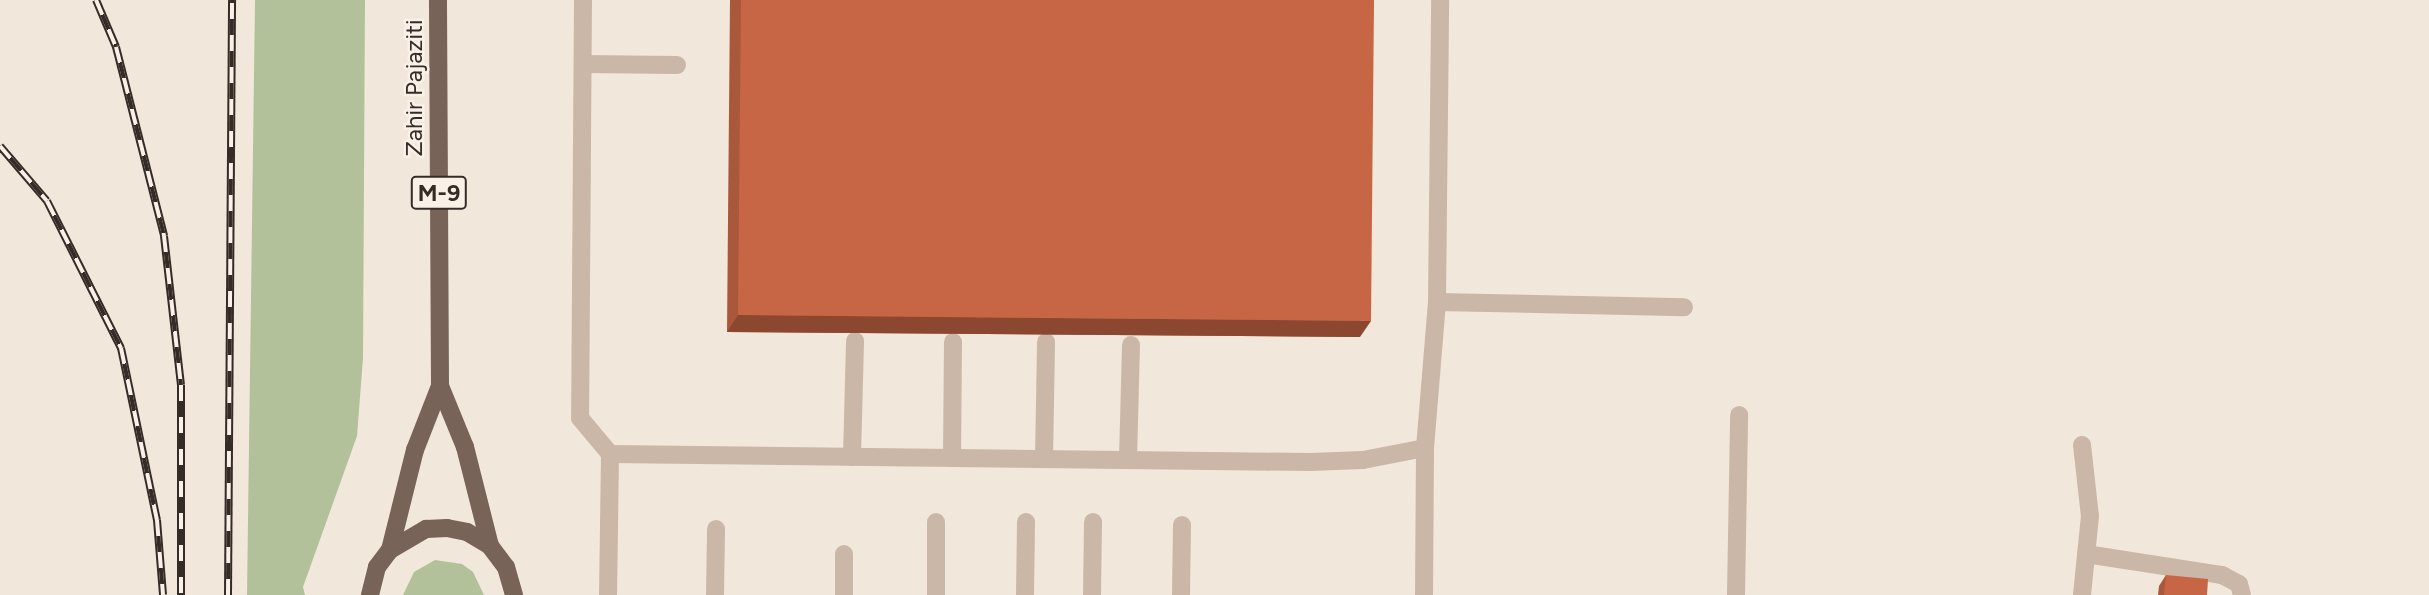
<!DOCTYPE html>
<html>
<head>
<meta charset="utf-8">
<style>
  body { margin:0 }
  #map { position:relative; width:2429px; height:595px; overflow:hidden; background:#f2e7db; font-family:Figtree,sans-serif }
  div>[style] { position:absolute }
  [style*='--x'] { left:calc(var(--x)*1px); top:calc(var(--y)*1px); width:calc(var(--w)*1px); rotate:calc(var(--a)*1deg) }
  .green>* { inset:0; background:#b3c19b }
  .lane>* { height:18px; margin:-9px; padding:0 9px; transform-origin:9px; border-radius:9px; background:#cab7a7 }
  .primary>* { height:18px; margin:-9px; padding:0 9px; transform-origin:9px; border-radius:9px; background:#786358 }
  .rail>* { height:8px; margin-top:-4px; transform-origin:0; background:repeating-linear-gradient(90deg,#f9f1e7 0 16px,#362c27 0 32px); box-sizing:border-box; border-block:2px solid #362c27 }
  .wall>* { inset:0; background:#aa583b }
  .shaded-wall>* { inset:0; background:#8b4730 }
  .building>* { inset:0; background:#c66645 }
  span { translate:-50% -50%; white-space:nowrap; text-align:center; line-height:1.15; -webkit-text-stroke:5px #f9f1e7; paint-order:stroke }
  .shield-label span { padding:2px 5px; background:#f9f1e7; border:2px solid; border-radius:5px; -webkit-text-stroke-width:0 }
  .shield-label { font-size:23px; color:#362c27; font-weight:700 }
  .street-label { font-size:24px; color:#362c27 }
</style>
</head>
<body>
<div id="map">
  <div class="green">
    <div style="clip-path:polygon(255px 0,365px 0,363px 358px,357px 436px,303px 587px,305px 595px,247px 595px)"></div>
    <div style="clip-path:polygon(435px 560px,462px 564px,473px 572px,484px 595px,403px 595px,414px 572px)"></div>
  </div>
  <div class="lane">
    <div style="--x:583;--y:0;--w:418;--a:90.4"></div>
    <div style="--x:580;--y:418;--w:47;--a:50.2"></div>
    <div style="--x:610;--y:454;--w:141;--a:90.8"></div>
    <div style="--x:583;--y:64;--w:94;--a:0.6"></div>
    <div style="--x:1437;--y:302;--w:247;--a:1.2"></div>
    <div style="--x:2082;--y:445;--w:71;--a:83.6"></div>
    <div style="--x:2090;--y:516;--w:79;--a:95.8"></div>
    <div style="--x:610;--y:454;--w:699;--a:0.66"></div>
    <div style="--x:1309;--y:462;--w:54;--a:-2.1"></div>
    <div style="--x:1363;--y:460;--w:63;--a:-11"></div>
    <div style="--x:1425;--y:448;--w:146;--a:-85.3"></div>
    <div style="--x:1437;--y:302;--w:302;--a:-89.4"></div>
    <div style="--x:852;--y:457;--w:116;--a:-88.5"></div>
    <div style="--x:952;--y:458;--w:116;--a:-89.5"></div>
    <div style="--x:1044;--y:459;--w:117;--a:-89"></div>
    <div style="--x:1128;--y:460;--w:115;--a:-88.5"></div>
    <div style="--x:2086;--y:554;--w:138;--a:8.8"></div>
    <div style="--x:2222;--y:575;--w:19;--a:28"></div>
    <div style="--x:2239;--y:584;--w:11;--a:75"></div>
    <div style="--x:715;--y:595;--w:66;--a:-89.1"></div>
    <div style="--x:844;--y:595;--w:41;--a:-90"></div>
    <div style="--x:936;--y:595;--w:73;--a:-90"></div>
    <div style="--x:1025;--y:595;--w:73;--a:-89.2"></div>
    <div style="--x:1092;--y:595;--w:73;--a:-89.2"></div>
    <div style="--x:1181;--y:595;--w:70;--a:-89.2"></div>
    <div style="--x:1424;--y:595;--w:147;--a:-89.6"></div>
    <div style="--x:1736;--y:595;--w:180;--a:-89"></div>
  </div>
  <div class="primary">
    <div style="--x:440;--y:386;--w:66;--a:67.7"></div>
    <div style="--x:465;--y:447;--w:102;--a:75.8"></div>
    <div style="--x:390;--y:550;--w:103;--a:-76"></div>
    <div style="--x:415;--y:450;--w:69;--a:-68.7"></div>
    <div style="--x:440;--y:386;--w:386;--a:-90.3"></div>
    <div style="--x:370;--y:595;--w:29;--a:-76"></div>
    <div style="--x:377;--y:567;--w:21;--a:-53"></div>
    <div style="--x:390;--y:550;--w:42;--a:-30.3"></div>
    <div style="--x:426;--y:529;--w:21;--a:-3"></div>
    <div style="--x:447;--y:528;--w:20;--a:11"></div>
    <div style="--x:467;--y:532;--w:27;--a:31"></div>
    <div style="--x:490;--y:546;--w:26;--a:53"></div>
    <div style="--x:506;--y:567;--w:29;--a:74"></div>
  </div>
  <div class="rail">
    <div style="--x:96;--y:0;--w:51;--a:66.9"></div>
    <div style="--x:116;--y:47;--w:195;--a:75.7"></div>
    <div style="--x:164;--y:236;--w:150;--a:83.5"></div>
    <div style="--x:181;--y:385;--w:210;--a:90"></div>
    <div style="--x:0;--y:146;--w:72;--a:49.5"></div>
    <div style="--x:47;--y:201;--w:165;--a:63.3"></div>
    <div style="--x:121;--y:348;--w:176;--a:78.2"></div>
    <div style="--x:157;--y:520;--w:75;--a:85.4"></div>
    <div style="--x:228;--y:595;--w:595;--a:-89.61"></div>
  </div>
  <div class="wall">
    <div style="clip-path:polygon(730px 0,1374px 0,1360px 337px,727px 332px)"></div>
    <div style="clip-path:polygon(2166px 575px,2207px 595px,2158px 595px,2159px 586px)"></div>
  </div>
  <div class="shaded-wall">
    <div style="clip-path:polygon(738px 315px,1371px 321px,1360px 337px,727px 332px)"></div>
  </div>
  <div class="building">
    <div style="clip-path:polygon(741px 0,1374px 0,1371px 321px,738px 315px)"></div>
    <div style="clip-path:polygon(2166px 575px,2208px 579px,2207px 595px,2164px 595px)"></div>
  </div>
  <div class="shield-label">
    <span style="left:439px;top:193px">M-9</span>
  </div>
  <div class="street-label">
    <span style="left:414px;top:88px;rotate:-90deg">Zahir Pajaziti</span>
  </div>
</div>
</body>
</html>
